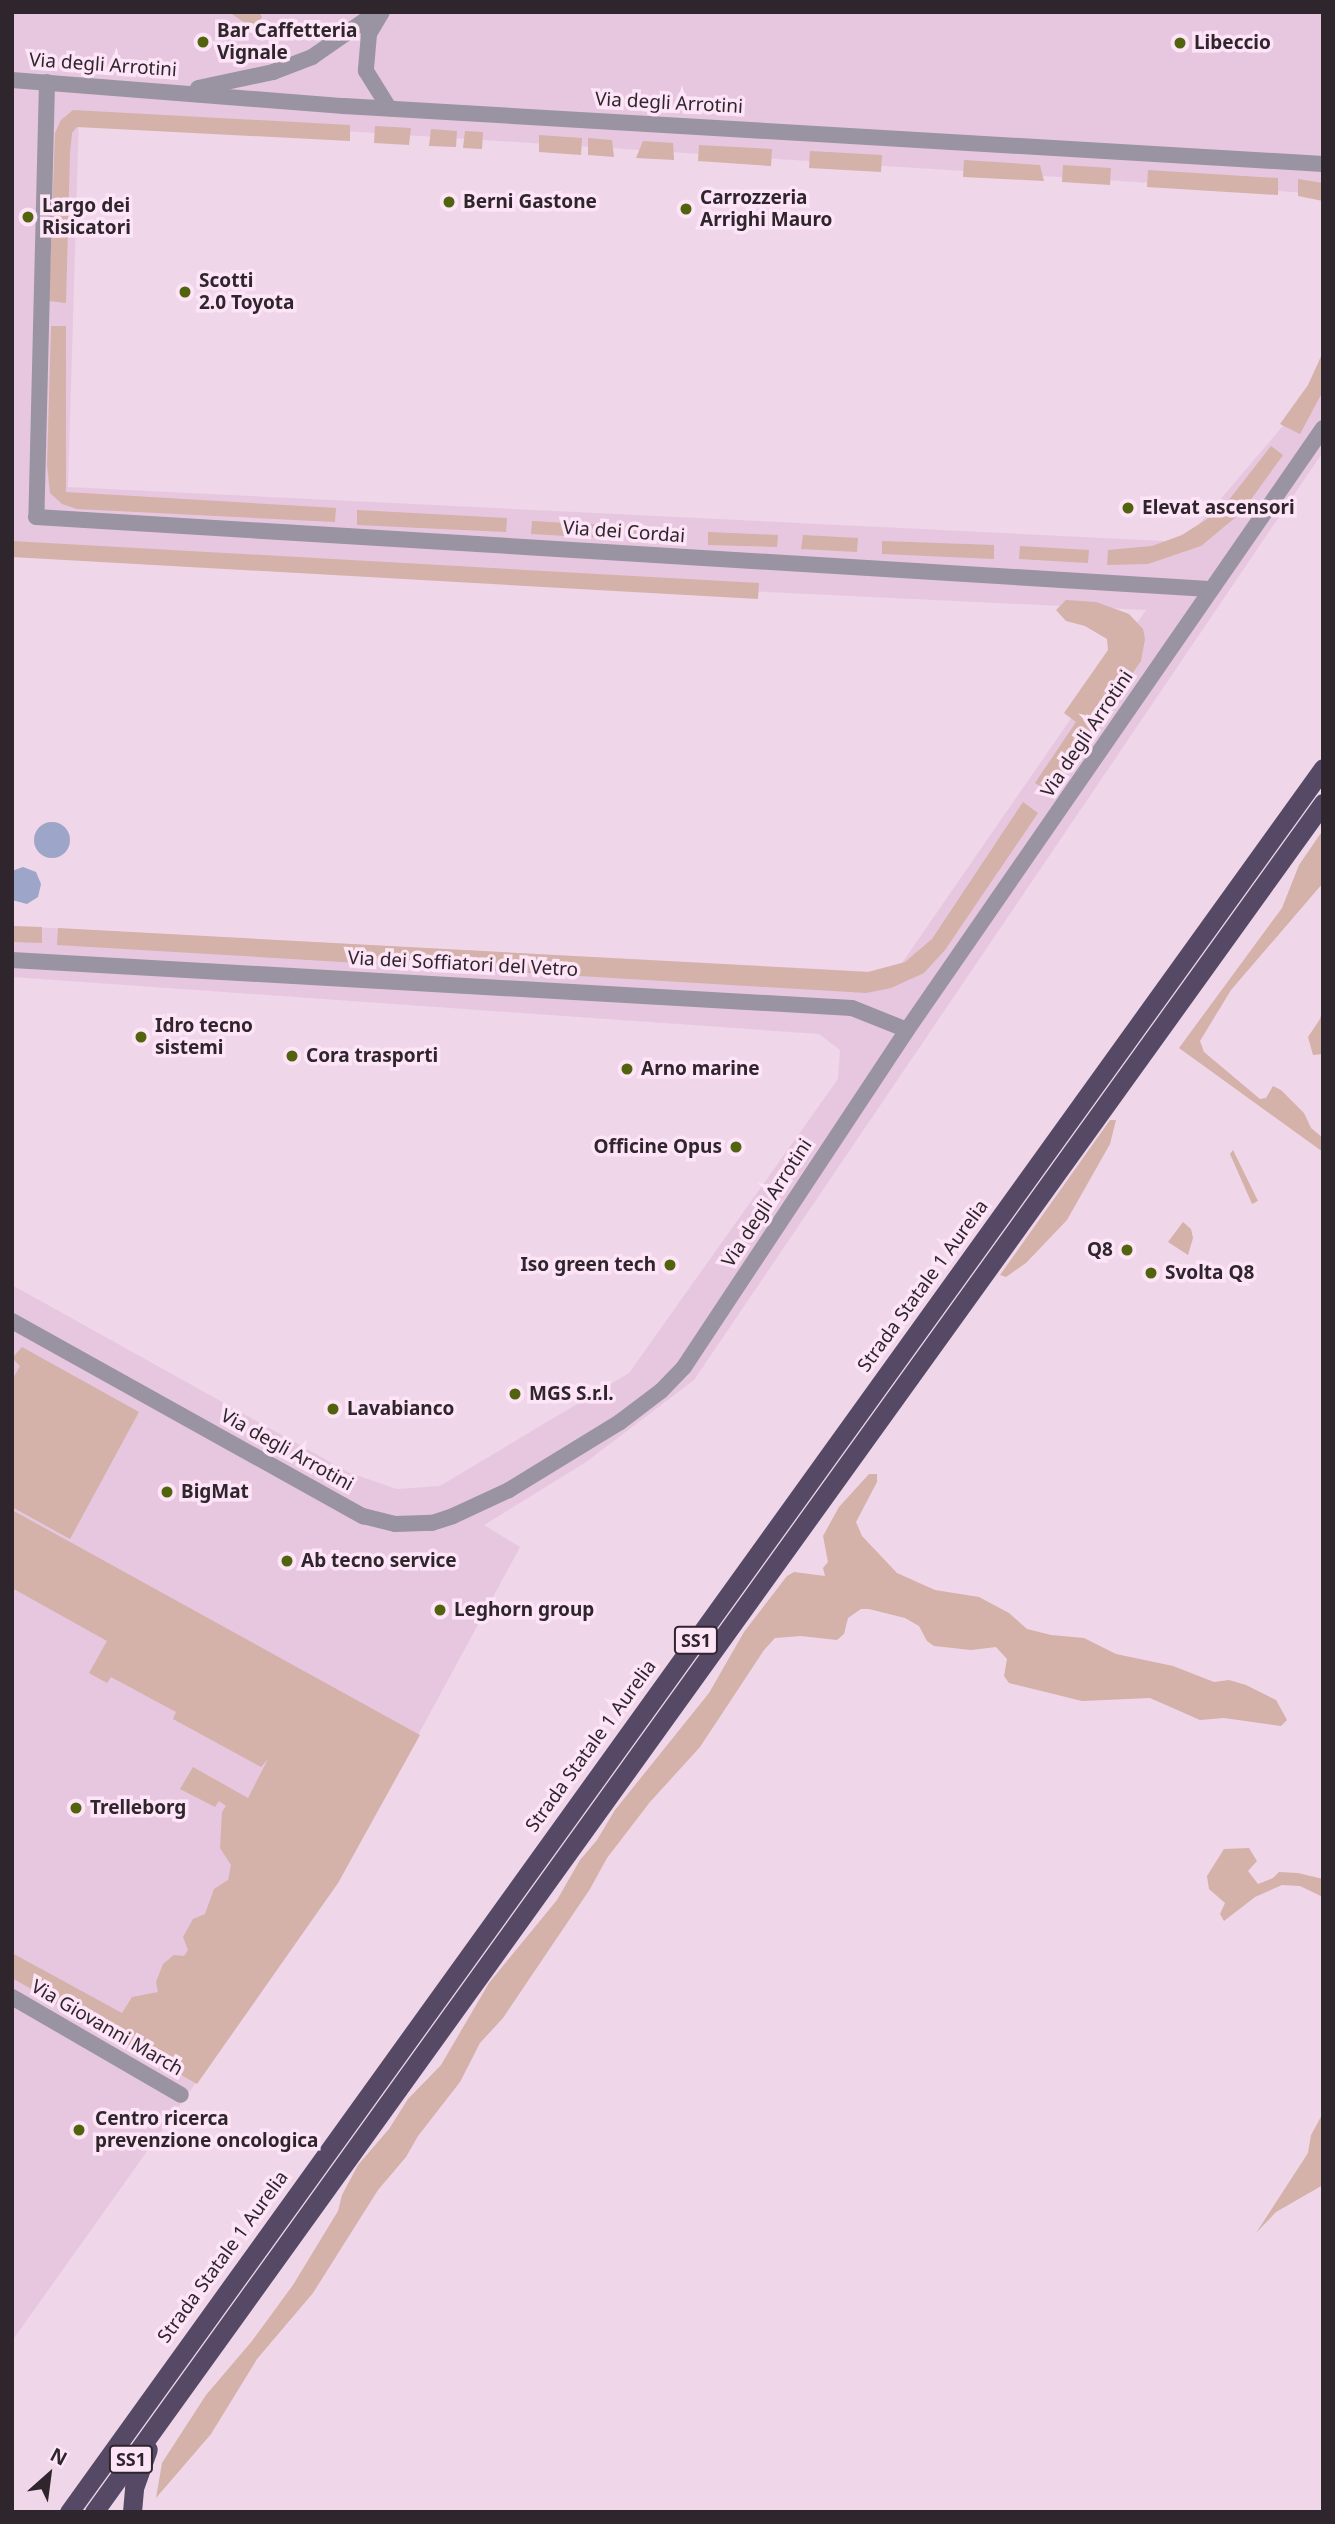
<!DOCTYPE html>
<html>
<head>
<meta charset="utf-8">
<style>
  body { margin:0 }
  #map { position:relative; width:1335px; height:2524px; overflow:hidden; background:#efd6e9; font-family:"Noto Sans",sans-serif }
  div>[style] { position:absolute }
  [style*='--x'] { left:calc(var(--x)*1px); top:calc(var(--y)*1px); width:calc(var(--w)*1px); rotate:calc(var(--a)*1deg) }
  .built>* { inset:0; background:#e6c7df }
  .green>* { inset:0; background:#d4b1a9 }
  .water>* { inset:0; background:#9da5c8 }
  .round { border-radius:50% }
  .minor>* { height:16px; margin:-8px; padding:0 8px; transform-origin:8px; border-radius:8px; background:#9993a2 }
  .trunk>* { height:19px; margin:-9.5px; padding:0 9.5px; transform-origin:9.5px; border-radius:9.5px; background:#564965 }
  .dots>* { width:19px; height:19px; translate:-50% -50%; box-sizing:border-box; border:4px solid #fde4f7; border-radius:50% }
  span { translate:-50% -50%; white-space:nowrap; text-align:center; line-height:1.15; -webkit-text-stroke:7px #fde4f7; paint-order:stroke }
  .shield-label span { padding:2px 5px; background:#fde4f7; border:2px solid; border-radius:5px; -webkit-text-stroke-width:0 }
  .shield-label { font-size:18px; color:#2f262d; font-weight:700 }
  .poi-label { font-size:19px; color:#2f262d; font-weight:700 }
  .left { translate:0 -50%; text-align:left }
  .right { translate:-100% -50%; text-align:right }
  .street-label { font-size:19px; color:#2f262d }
  .frame { position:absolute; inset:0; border:14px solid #2f262d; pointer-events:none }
  .north { position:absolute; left:14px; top:2440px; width:70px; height:70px; -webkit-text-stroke:5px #fde4f7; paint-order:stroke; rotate:28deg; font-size:19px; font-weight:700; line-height:28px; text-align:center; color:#2f262d }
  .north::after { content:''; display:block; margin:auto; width:24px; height:32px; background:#2f262d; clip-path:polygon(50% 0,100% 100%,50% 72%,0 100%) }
</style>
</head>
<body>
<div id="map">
  <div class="built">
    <div style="clip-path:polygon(12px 12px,1323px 12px,1323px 194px,79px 114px,68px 487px,1184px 542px,1305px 400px,1323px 362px,1323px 452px,694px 1380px,586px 1462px,484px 1525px,520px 1547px,338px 1883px,12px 2341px,12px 1285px,350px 1473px,397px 1489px,440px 1486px,629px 1373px,838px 1079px,840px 1050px,819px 1034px,12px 977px,12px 926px,895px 973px,1146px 610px,12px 556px)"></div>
  </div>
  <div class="green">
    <div style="clip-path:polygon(229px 12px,259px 12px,262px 17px,255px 30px)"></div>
    <div style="clip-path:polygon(73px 110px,350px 125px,350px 141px,77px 127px,72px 133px,70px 153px,66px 303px,49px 301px,55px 133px,61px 120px)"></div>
    <div style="clip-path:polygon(375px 126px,411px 128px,409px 145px,374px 143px)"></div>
    <div style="clip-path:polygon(431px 129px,457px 131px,456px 147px,429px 146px)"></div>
    <div style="clip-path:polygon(465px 131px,483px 132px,482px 149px,463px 148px)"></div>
    <div style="clip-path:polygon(539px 135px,582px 138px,581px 155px,539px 152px)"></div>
    <div style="clip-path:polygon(588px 138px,612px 140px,614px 157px,588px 155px)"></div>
    <div style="clip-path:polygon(643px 141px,673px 143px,674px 160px,636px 158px)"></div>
    <div style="clip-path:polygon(699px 145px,772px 149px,771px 166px,698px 161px)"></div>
    <div style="clip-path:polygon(810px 151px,882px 155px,881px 172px,809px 168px)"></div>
    <div style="clip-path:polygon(964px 160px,1040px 165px,1044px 181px,963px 177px)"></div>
    <div style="clip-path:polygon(1063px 165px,1111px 168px,1110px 185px,1062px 182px)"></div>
    <div style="clip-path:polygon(1148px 170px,1278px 178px,1278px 195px,1147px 187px)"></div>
    <div style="clip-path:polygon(1298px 179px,1323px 183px,1323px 201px,1298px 196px)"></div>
    <div style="clip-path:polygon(51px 326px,66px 326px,66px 492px,336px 508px,335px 522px,77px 509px,62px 504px,50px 493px,47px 465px)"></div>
    <div style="clip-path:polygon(1323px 352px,1323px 391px,1300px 434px,1280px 424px,1308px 385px)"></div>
    <div style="clip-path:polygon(1271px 446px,1283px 455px,1242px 512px,1201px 546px,1148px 564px,1107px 565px,1108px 550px,1152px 546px,1182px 535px,1221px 510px)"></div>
    <div style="clip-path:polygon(357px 510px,507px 518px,506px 532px,357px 525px)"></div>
    <div style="clip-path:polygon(532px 521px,604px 525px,604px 538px,531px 534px)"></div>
    <div style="clip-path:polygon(626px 526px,684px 530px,683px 543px,625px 538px)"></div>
    <div style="clip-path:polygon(708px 532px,778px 535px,777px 547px,708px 545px)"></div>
    <div style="clip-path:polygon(803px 535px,858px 538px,857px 552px,801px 549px)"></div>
    <div style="clip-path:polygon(12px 541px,759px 583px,758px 599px,12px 557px)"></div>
    <div style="clip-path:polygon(882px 541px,994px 545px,994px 559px,882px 554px)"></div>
    <div style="clip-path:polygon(1020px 546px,1089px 550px,1088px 563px,1019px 559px)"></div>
    <div style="clip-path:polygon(1066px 600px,1096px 602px,1129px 614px,1143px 629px,1145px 639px,1141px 661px,1050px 792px,1035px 783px,1076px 722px,1064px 713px,1108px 650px,1107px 639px,1085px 626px,1066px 621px,1056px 610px)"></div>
    <div style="clip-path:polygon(1023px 802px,1038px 813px,945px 950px,924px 973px,891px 988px,866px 993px,57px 945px,58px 928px,868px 972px,905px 962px,932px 939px)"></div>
    <div style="clip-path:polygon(1323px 830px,1323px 883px,1231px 990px,1200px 1041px,1204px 1052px,1260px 1099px,1266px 1098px,1273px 1086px,1281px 1090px,1304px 1113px,1311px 1128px,1323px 1138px,1323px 1152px,1179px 1048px,1282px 908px,1299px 865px)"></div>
    <div style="clip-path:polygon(12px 926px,42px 927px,42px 943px,12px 942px)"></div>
    <div style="clip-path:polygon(1323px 1007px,1323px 1054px,1313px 1055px,1308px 1037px,1320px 1019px)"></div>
    <div style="clip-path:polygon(1110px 1120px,1116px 1120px,1110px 1144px,1067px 1220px,1026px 1263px,1006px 1277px,1000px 1275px)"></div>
    <div style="clip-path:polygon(1233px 1150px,1258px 1201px,1252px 1204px,1230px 1154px)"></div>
    <div style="clip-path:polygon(1183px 1222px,1191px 1229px,1193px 1238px,1188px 1255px,1168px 1242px)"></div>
    <div style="clip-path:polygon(22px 1347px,139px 1412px,70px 1539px,12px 1507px,12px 1380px,20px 1366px,12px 1358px)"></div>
    <div style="clip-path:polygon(869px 1474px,877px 1474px,877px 1482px,856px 1522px,862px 1536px,897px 1573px,935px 1590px,979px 1597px,1009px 1613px,1027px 1629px,1051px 1635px,1084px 1638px,1116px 1654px,1173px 1666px,1214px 1682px,1229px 1680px,1246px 1685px,1276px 1700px,1287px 1720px,1281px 1726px,1224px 1718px,1200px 1720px,1150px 1698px,1082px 1701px,1009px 1683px,1004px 1676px,1007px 1659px,996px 1647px,971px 1650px,934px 1646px,927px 1641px,919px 1626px,905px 1618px,869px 1609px,861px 1609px,848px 1618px,844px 1634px,837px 1640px,801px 1636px,775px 1638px,764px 1650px,700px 1747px,650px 1802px,607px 1858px,590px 1889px,503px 2018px,480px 2043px,460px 2082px,418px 2136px,406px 2157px,378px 2190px,313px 2293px,257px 2359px,211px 2434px,156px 2498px,162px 2463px,206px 2395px,252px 2341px,293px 2285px,338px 2211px,342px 2195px,358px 2165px,389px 2129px,408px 2099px,441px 2065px,489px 1983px,557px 1900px,580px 1860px,597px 1840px,615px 1810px,709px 1693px,744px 1632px,787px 1576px,794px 1572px,825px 1576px,823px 1568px,828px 1562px,823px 1536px,839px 1507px)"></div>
    <div style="clip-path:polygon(12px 1510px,420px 1735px,338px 1883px,197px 2084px,12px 1978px,12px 1953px,122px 2013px,132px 1997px,158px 1992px,156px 1982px,163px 1964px,174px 1955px,184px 1956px,188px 1950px,183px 1937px,193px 1919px,205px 1914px,214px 1889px,228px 1880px,231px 1865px,220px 1848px,222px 1812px,226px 1806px,219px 1801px,215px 1807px,180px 1789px,193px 1767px,248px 1798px,268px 1759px,261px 1767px,173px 1719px,176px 1712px,111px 1677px,107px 1683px,89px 1673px,107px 1641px,12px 1588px)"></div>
    <div style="clip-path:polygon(1249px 1848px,1257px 1861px,1248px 1871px,1258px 1884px,1273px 1878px,1279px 1872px,1298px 1873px,1323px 1879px,1323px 1897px,1300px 1886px,1282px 1885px,1255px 1897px,1224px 1921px,1220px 1914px,1225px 1903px,1209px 1889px,1207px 1876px,1224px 1849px)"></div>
    <div style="clip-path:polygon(1323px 2113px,1323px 2185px,1276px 2212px,1256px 2233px,1308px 2153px,1311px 2135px)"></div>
  </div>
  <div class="water">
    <div class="round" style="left:34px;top:822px;width:36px;height:36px"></div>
    <div style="clip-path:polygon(23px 867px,36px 872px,41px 884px,38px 897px,27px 904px,12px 900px,12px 871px)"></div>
  </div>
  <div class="minor">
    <div style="--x:382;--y:12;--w:26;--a:121"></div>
    <div style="--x:369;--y:34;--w:37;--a:95"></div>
    <div style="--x:366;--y:71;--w:44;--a:58.1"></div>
    <div style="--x:12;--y:80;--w:333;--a:4.5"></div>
    <div style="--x:344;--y:106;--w:981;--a:3.39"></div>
    <div style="--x:47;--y:82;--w:435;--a:91.4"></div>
    <div style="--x:36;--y:517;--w:1175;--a:3.51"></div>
    <div style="--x:198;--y:88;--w:77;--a:-12"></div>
    <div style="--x:273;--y:72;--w:42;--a:-21"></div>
    <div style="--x:312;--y:57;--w:79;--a:-34.7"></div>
    <div style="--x:12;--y:960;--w:841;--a:3.27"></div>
    <div style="--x:852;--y:1008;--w:59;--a:21.8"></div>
    <div style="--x:12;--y:1321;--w:402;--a:29.1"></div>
    <div style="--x:363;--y:1516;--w:33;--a:14"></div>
    <div style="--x:395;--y:1524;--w:37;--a:-2"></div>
    <div style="--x:432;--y:1523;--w:22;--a:-18"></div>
    <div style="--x:453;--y:1516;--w:62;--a:-24.9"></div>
    <div style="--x:509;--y:1490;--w:130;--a:-31.5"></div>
    <div style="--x:620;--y:1422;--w:51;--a:-37.1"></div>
    <div style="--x:661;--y:1391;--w:33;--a:-46"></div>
    <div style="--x:684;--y:1367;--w:404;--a:-56.5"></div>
    <div style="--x:907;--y:1030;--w:732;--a:-55.35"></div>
    <div style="--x:12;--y:1997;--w:195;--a:30.1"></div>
  </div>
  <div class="trunk">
    <div style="--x:69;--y:2512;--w:2148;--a:-54.28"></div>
    <div style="--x:94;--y:2512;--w:2105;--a:-54.28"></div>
    <div style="--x:132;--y:2512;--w:24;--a:-85"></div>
    <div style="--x:134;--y:2488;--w:41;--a:-70.3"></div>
  </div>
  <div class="dots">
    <div style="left:203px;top:42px;background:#51640d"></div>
    <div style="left:1180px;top:43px;background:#51640d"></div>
    <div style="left:449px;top:202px;background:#51640d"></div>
    <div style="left:686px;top:209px;background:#51640d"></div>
    <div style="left:28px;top:217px;background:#51640d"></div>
    <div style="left:185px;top:292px;background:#51640d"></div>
    <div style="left:1128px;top:508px;background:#51640d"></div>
    <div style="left:141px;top:1037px;background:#51640d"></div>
    <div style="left:292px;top:1056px;background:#51640d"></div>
    <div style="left:627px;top:1069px;background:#51640d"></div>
    <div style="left:736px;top:1147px;background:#51640d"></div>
    <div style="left:1127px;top:1250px;background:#51640d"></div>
    <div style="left:670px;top:1265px;background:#51640d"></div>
    <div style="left:1151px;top:1273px;background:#51640d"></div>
    <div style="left:515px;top:1394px;background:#51640d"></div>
    <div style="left:333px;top:1409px;background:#51640d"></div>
    <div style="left:167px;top:1492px;background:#51640d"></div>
    <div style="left:287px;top:1561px;background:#51640d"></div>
    <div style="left:440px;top:1610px;background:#51640d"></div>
    <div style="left:76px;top:1808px;background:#51640d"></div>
    <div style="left:79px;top:2130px;background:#51640d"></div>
  </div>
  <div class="shield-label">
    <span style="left:696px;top:1640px">SS1</span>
    <span style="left:131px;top:2459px">SS1</span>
  </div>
  <div class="poi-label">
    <span class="left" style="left:217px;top:42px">Bar Caffetteria<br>Vignale</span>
    <span class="left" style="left:1194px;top:43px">Libeccio</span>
    <span class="left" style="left:700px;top:209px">Carrozzeria<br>Arrighi Mauro</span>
    <span class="left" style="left:463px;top:202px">Berni Gastone</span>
    <span class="left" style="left:42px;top:217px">Largo dei<br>Risicatori</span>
    <span class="left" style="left:199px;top:292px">Scotti<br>2.0 Toyota</span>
    <span class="left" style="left:1142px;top:508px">Elevat ascensori</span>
    <span class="left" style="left:155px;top:1037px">Idro tecno<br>sistemi</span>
    <span class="left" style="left:306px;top:1056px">Cora trasporti</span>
    <span class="left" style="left:641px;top:1069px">Arno marine</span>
    <span class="right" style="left:722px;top:1147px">Officine Opus</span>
    <span class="right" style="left:1113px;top:1250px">Q8</span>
    <span class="right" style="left:656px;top:1265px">Iso green tech</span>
    <span class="left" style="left:1165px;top:1273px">Svolta Q8</span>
    <span class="left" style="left:529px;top:1394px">MGS S.r.l.</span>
    <span class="left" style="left:347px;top:1409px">Lavabianco</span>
    <span class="left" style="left:181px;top:1492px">BigMat</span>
    <span class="left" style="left:301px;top:1561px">Ab tecno service</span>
    <span class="left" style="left:454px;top:1610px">Leghorn group</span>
    <span class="left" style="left:90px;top:1808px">Trelleborg</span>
    <span class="left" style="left:95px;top:2130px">Centro ricerca<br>prevenzione oncologica</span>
  </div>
  <div class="street-label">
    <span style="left:103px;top:65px;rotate:4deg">Via degli Arrotini</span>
    <span style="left:669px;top:103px;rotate:3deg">Via degli Arrotini</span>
    <span style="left:624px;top:532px;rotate:4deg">Via dei Cordai</span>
    <span style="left:1087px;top:734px;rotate:-56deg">Via degli Arrotini</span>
    <span style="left:463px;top:964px;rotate:3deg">Via dei Soffiatori del Vetro</span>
    <span style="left:767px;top:1203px;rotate:-57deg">Via degli Arrotini</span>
    <span style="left:923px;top:1286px;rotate:-54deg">Strada Statale 1 Aurelia</span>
    <span style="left:287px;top:1450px;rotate:29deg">Via degli Arrotini</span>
    <span style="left:591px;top:1746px;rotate:-54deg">Strada Statale 1 Aurelia</span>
    <span style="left:107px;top:2028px;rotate:30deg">Via Giovanni March</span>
    <span style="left:223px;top:2257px;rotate:-54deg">Strada Statale 1 Aurelia</span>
  </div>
  <div class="frame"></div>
  <div class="north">N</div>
</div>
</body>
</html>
